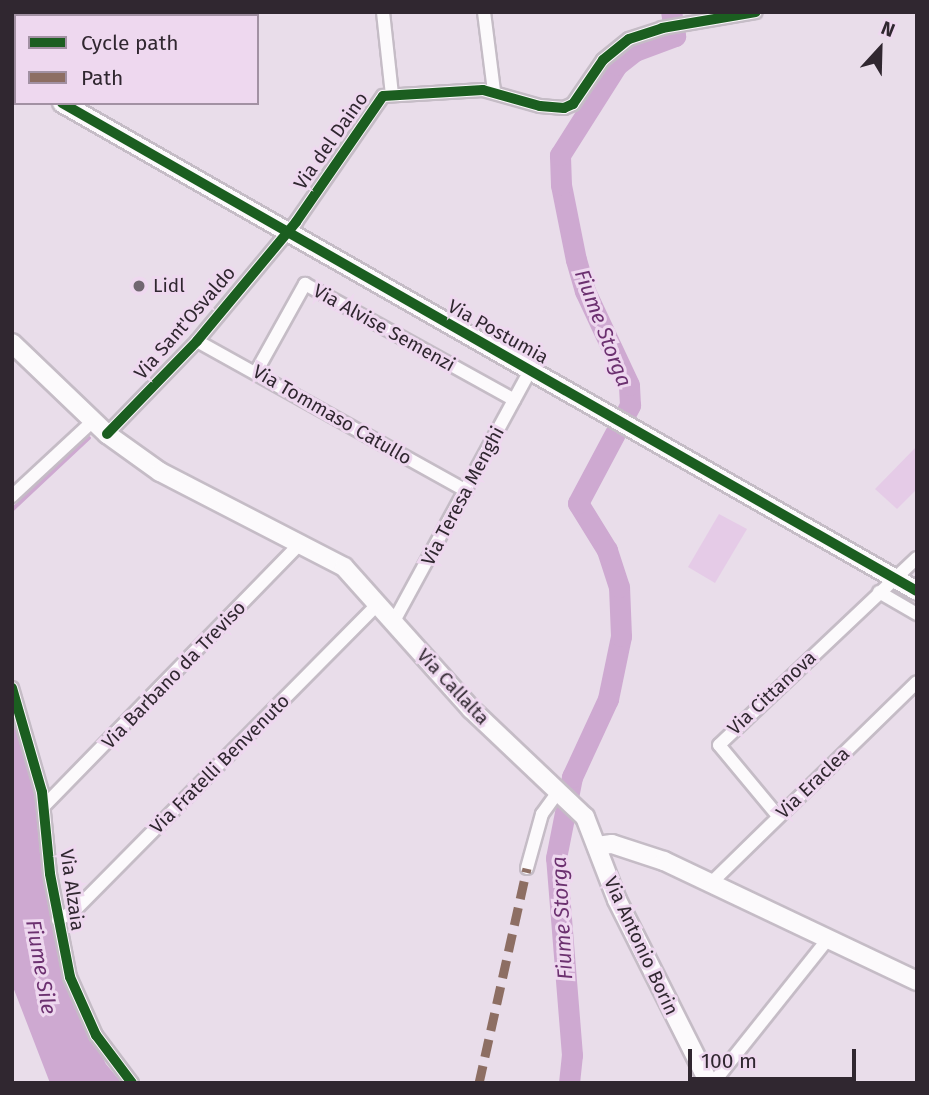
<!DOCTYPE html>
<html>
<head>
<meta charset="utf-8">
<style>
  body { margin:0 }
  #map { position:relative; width:929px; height:1095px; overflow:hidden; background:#e9ddea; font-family:"Fira Sans",sans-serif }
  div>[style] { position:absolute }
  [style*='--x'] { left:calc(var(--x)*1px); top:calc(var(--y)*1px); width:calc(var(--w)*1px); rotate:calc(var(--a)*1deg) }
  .green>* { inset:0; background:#e5cbe7 }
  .water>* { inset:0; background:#cea9d1 }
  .stream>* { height:3.5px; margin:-1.75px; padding:0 1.75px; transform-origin:1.75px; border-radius:1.75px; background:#cea9d1 }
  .river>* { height:21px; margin:-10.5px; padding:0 10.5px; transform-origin:10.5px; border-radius:10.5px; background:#cea9d1 }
  .roads { filter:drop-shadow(2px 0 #c5bcc6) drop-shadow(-2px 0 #c5bcc6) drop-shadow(0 2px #c5bcc6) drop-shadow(0 -2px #c5bcc6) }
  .street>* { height:12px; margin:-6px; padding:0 6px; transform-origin:6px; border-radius:6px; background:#fcfafc }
  .secondary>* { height:18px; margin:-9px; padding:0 9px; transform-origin:9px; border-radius:9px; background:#fcfafc }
  .quiet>* { height:9px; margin-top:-4.5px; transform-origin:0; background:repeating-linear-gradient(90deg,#8d6e63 0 18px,transparent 0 27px) }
  .cycleway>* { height:10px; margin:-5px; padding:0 5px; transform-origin:5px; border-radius:5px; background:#1b5e20 }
  .dots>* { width:19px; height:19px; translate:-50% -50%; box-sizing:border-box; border:4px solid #eed8ef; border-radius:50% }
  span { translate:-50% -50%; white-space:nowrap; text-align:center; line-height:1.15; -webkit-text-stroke:6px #eed8ef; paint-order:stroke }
  .street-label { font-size:19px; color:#302730 }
  .poi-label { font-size:19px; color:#302730 }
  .left { translate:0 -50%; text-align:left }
  .water-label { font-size:21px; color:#6c3170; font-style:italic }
  .frame { position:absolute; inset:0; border:14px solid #302730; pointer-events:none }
  .legend { position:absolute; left:14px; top:14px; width:245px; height:91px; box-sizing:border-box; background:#eed8ef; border:2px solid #a291a3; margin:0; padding:9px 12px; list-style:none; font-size:21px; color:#302730 }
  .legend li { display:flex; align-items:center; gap:14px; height:35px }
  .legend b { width:35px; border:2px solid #a291a3 }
  .north { position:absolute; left:845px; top:14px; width:70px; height:70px; -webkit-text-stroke:5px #eed8ef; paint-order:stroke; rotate:22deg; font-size:19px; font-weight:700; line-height:28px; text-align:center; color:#302730 }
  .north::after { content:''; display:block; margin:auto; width:24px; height:32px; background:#302730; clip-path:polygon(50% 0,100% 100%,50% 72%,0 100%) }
  .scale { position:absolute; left:688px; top:1049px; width:168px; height:32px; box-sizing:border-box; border:4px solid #302730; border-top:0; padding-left:9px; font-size:21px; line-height:24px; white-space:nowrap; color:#302730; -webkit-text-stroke:5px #eed8ef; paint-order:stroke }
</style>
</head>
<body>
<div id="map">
  <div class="green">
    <div style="clip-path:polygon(917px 446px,917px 489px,897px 509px,875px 489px)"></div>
    <div style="clip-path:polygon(719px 514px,747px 529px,715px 583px,688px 567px)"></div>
  </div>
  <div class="water">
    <div style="clip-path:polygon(12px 712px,35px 786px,71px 994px,106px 1064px,122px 1083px,50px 1083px,13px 987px)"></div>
  </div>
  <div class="stream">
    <div style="--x:12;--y:510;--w:105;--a:-43.1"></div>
  </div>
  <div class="river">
    <div style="--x:569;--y:1083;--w:28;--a:-84"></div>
    <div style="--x:572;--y:1055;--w:198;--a:-94.6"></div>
    <div style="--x:556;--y:858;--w:83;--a:-78.8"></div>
    <div style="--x:572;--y:777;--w:86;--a:-65.2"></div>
    <div style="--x:608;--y:699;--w:64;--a:-78.3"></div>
    <div style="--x:621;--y:636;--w:49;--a:-92.3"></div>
    <div style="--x:619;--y:587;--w:39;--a:-108"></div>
    <div style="--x:607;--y:550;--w:55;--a:-121.7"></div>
    <div style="--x:578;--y:503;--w:111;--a:-62"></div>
    <div style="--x:630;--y:405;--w:20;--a:-93"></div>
    <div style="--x:629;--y:385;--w:104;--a:-115.1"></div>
    <div style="--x:585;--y:291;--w:32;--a:-106"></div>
    <div style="--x:576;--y:260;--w:76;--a:-101.3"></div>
    <div style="--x:561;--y:185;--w:30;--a:-92"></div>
    <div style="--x:560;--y:155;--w:107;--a:-57.7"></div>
    <div style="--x:617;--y:65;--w:23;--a:-38"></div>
    <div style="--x:635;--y:51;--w:43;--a:-20.6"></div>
    <div style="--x:675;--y:36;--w:24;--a:-99"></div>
  </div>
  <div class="roads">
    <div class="street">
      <div style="--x:383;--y:12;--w:83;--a:83.8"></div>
      <div style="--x:484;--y:12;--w:80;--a:82.8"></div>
      <div style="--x:197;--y:341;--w:308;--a:29.1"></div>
      <div style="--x:256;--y:372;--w:101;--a:-60.9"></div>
      <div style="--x:305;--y:284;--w:239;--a:29"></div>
      <div style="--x:107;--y:434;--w:129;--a:-45.9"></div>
      <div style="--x:197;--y:341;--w:155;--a:-50.2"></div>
      <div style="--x:296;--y:222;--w:153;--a:-55.4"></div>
      <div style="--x:383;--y:96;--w:100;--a:-3.4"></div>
      <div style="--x:483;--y:90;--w:59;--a:15.7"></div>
      <div style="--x:540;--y:106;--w:24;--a:5"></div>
      <div style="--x:564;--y:108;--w:10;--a:-24"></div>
      <div style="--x:573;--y:104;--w:53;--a:-55.7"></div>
      <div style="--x:603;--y:60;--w:33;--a:-39"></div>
      <div style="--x:629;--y:39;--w:35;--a:-18"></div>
      <div style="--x:662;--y:28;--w:95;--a:-9.7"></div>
      <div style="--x:12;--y:496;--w:110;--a:-42.8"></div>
      <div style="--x:879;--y:592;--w:44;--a:30.1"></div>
      <div style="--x:394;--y:621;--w:285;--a:-61.5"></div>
      <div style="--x:12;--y:688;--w:108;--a:73.9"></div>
      <div style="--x:42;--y:792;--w:82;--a:84.4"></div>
      <div style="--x:50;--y:874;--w:105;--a:79"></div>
      <div style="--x:70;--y:977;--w:64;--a:65.9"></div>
      <div style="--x:96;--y:1035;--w:60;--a:53.1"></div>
      <div style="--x:45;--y:805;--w:366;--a:-45.7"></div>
      <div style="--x:778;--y:816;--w:92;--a:-129.7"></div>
      <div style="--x:719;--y:745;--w:272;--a:-43.4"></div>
      <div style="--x:527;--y:868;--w:56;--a:-74.5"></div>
      <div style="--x:542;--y:814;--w:29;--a:-54"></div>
      <div style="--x:710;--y:884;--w:289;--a:-44.3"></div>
      <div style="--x:58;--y:920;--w:20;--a:-30"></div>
      <div style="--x:75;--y:910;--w:432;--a:-45.3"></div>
      <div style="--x:713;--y:1083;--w:183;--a:-51.4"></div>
    </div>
    <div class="secondary">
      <div style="--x:12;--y:75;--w:4;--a:27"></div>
      <div style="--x:62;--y:103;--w:984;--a:29.72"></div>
      <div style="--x:12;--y:343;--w:132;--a:43.8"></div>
      <div style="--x:107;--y:434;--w:65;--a:35.6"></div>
      <div style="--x:160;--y:472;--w:207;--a:27.3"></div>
      <div style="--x:344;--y:567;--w:191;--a:48.2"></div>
      <div style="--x:471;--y:709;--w:157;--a:43.5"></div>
      <div style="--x:585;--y:817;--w:89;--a:68.9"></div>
      <div style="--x:617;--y:900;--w:205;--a:63.3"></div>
      <div style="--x:597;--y:846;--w:15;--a:-8"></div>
      <div style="--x:612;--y:844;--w:55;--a:18.1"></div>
      <div style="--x:664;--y:861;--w:280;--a:25.4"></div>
    </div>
  </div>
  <div class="quiet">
    <div style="--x:479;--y:1083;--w:220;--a:-77.4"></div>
  </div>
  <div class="cycleway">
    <div style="--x:62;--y:103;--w:984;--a:29.72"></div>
    <div style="--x:107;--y:434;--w:129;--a:-45.9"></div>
    <div style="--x:197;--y:341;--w:155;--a:-50.2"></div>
    <div style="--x:296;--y:222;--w:153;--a:-55.4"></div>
    <div style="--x:383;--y:96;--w:100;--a:-3.4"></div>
    <div style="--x:483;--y:90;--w:59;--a:15.7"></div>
    <div style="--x:540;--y:106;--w:24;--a:5"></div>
    <div style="--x:564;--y:108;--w:10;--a:-24"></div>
    <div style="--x:573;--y:104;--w:53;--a:-55.7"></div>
    <div style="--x:603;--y:60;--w:33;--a:-39"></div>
    <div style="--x:629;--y:39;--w:35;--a:-18"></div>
    <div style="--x:662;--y:28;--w:95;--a:-9.7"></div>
    <div style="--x:12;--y:688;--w:108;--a:73.9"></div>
    <div style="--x:42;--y:792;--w:82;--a:84.4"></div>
    <div style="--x:50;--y:874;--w:105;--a:79"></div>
    <div style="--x:70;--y:977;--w:64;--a:65.9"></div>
    <div style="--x:96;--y:1035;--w:60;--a:53.1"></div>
  </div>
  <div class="dots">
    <div style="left:139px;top:286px;background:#716771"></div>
  </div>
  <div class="street-label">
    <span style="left:331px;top:141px;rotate:-55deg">Via del Daino</span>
    <span style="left:185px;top:323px;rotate:-49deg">Via Sant'Osvaldo</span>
    <span style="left:384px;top:328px;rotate:29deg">Via Alvise Semenzi</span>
    <span style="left:498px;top:332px;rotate:29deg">Via Postumia</span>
    <span style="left:332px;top:415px;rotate:30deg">Via Tommaso Catullo</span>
    <span style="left:463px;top:496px;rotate:-62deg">Via Teresa Menghi</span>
    <span style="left:174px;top:675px;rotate:-46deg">Via Barbano da Treviso</span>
    <span style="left:453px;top:687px;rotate:47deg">Via Callalta</span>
    <span style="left:772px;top:693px;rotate:-43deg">Via Cittanova</span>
    <span style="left:220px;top:764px;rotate:-45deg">Via Fratelli Benvenuto</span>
    <span style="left:813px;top:783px;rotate:-44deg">Via Eraclea</span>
    <span style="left:72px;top:890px;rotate:82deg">Via Alzaia</span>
    <span style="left:641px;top:946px;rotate:65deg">Via Antonio Borin</span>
  </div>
  <div class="poi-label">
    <span class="left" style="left:153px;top:286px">Lidl</span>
  </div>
  <div class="water-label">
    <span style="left:603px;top:328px;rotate:69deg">Fiume Storga</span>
    <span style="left:562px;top:918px;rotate:-93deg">Fiume Storga</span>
    <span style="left:41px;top:967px;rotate:80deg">Fiume Sile</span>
  </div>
  <div class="frame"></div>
  <ul class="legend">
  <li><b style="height:9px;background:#1b5e20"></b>Cycle path</li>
  <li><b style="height:9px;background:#8d6e63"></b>Path</li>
  </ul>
  <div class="north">N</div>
  <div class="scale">100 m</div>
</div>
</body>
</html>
